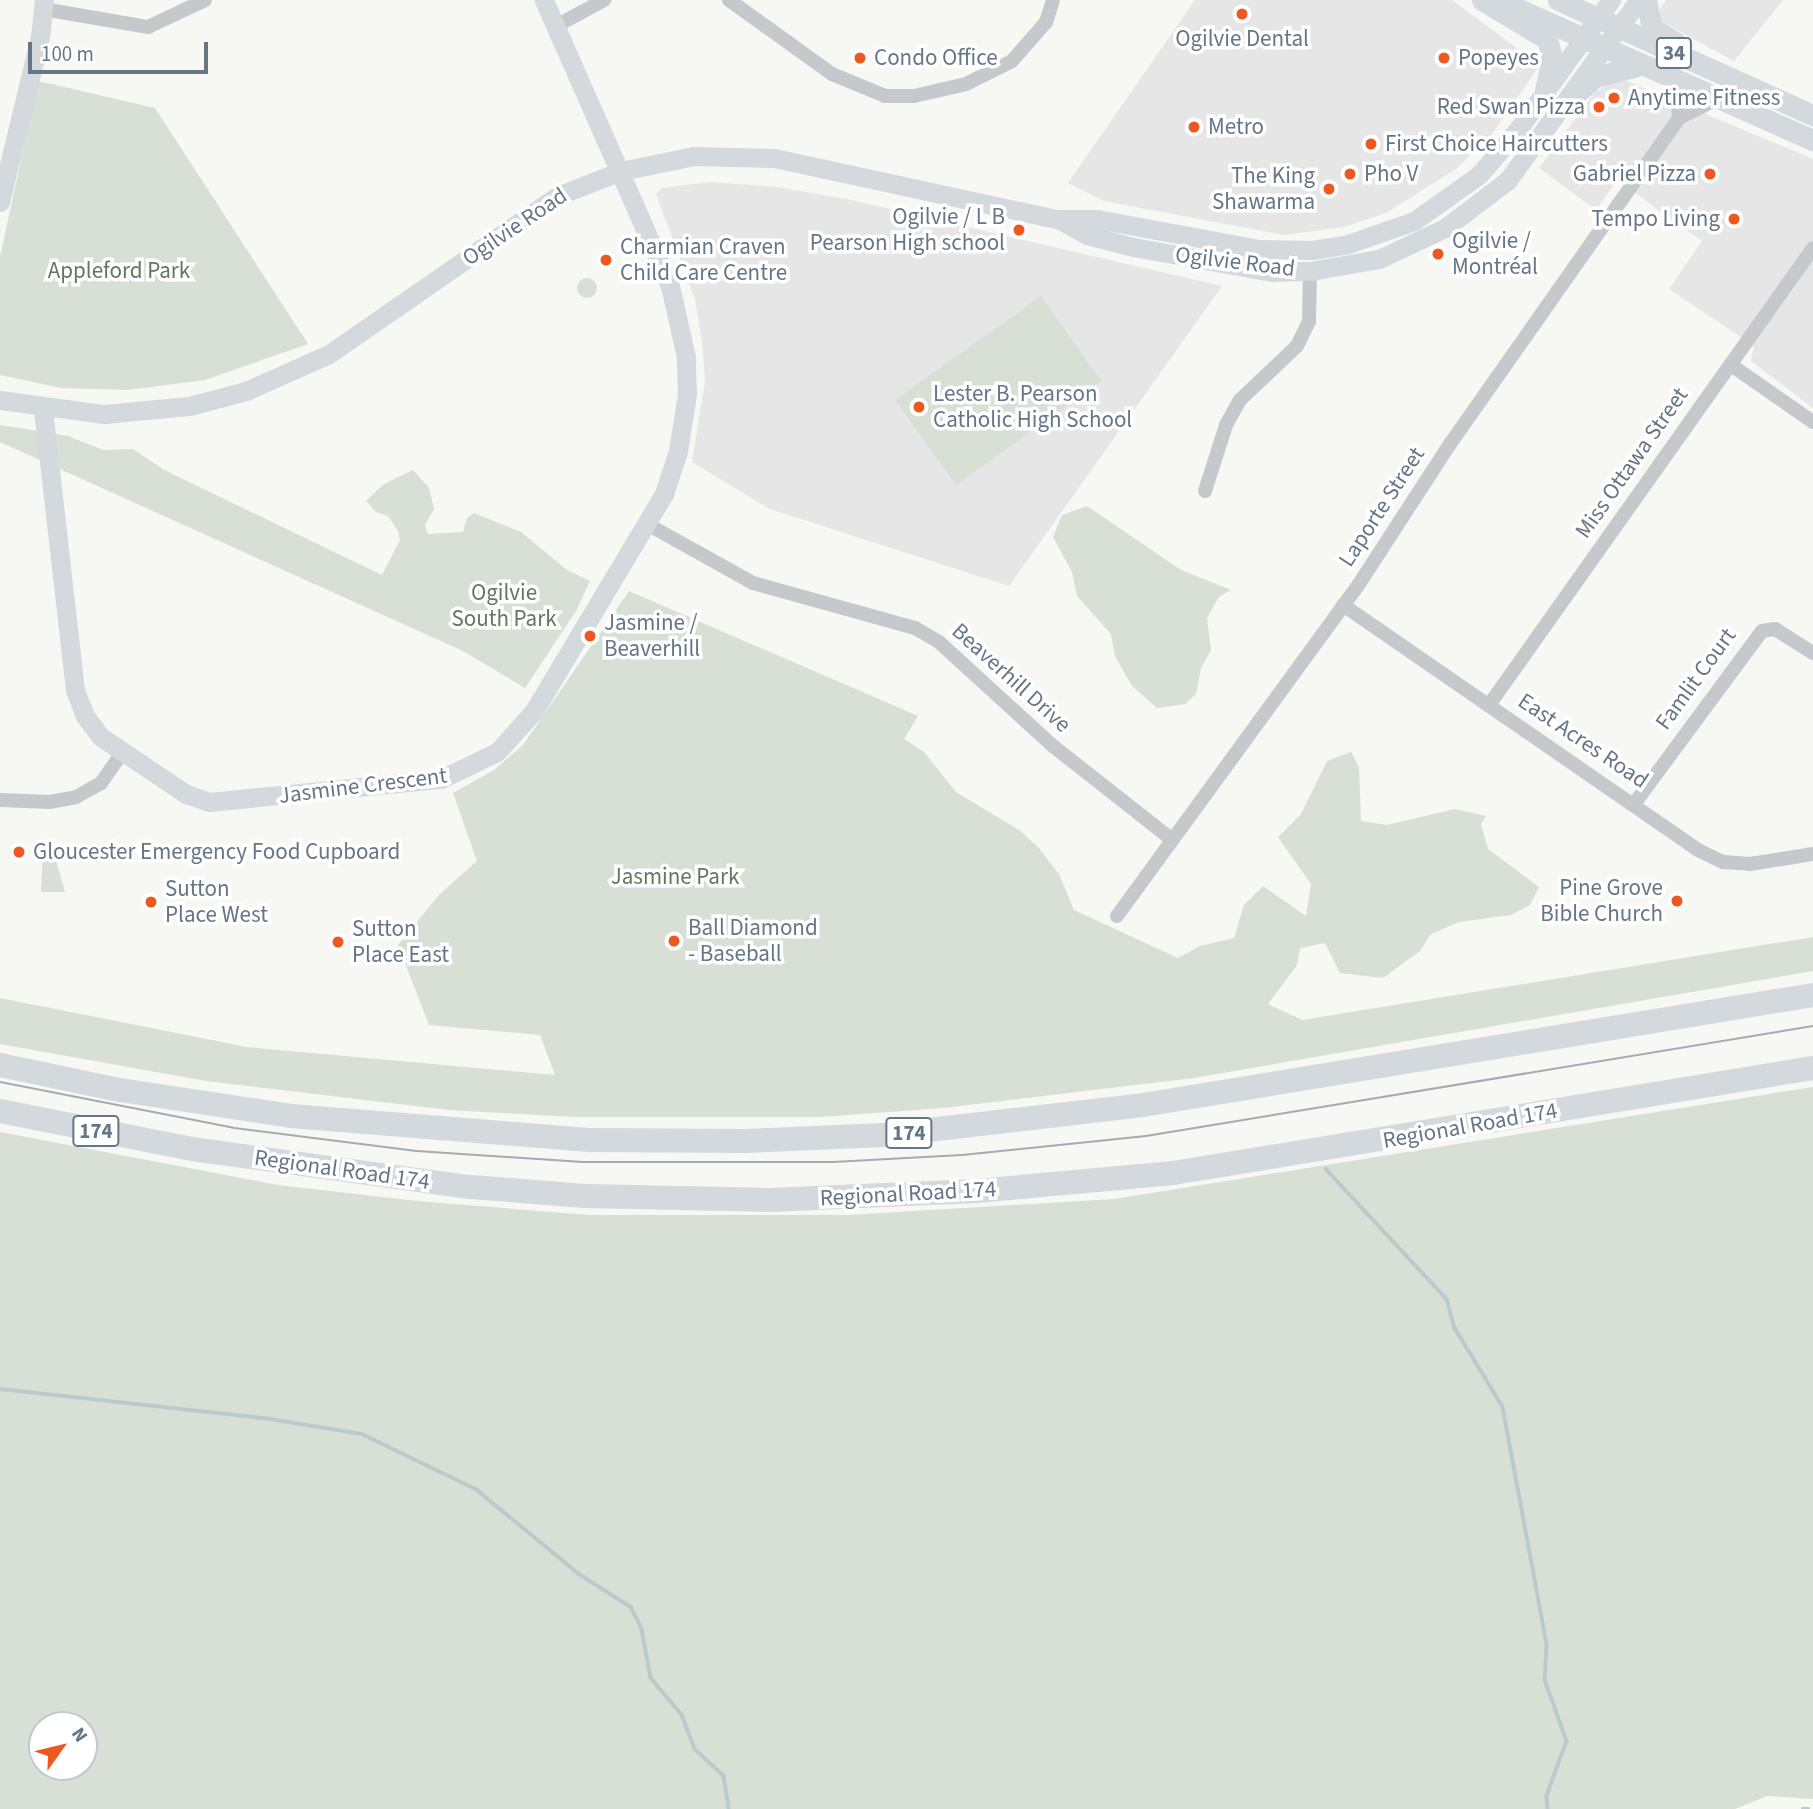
<!DOCTYPE html>
<html>
<head>
<meta charset="utf-8">
<style>
  body { margin:0 }
  #map { position:relative; width:1813px; height:1809px; overflow:hidden; background:#f7f7f4; font-family:"Source Sans 3",sans-serif }
  div>[style] { position:absolute }
  [style*='--x'] { left:calc(var(--x)*1px); top:calc(var(--y)*1px); width:calc(var(--w)*1px); rotate:calc(var(--a)*1deg) }
  .built>* { inset:0; background:#e5e6e5 }
  .green>* { inset:0; background:#d8dfd5 }
  .round { border-radius:50% }
  .stream>* { height:3.5px; margin:-1.75px; padding:0 1.75px; transform-origin:1.75px; border-radius:1.75px; background:#bec9ce }
  .street>* { height:14px; margin:-7px; padding:0 7px; transform-origin:7px; border-radius:7px; background:#c5c9cc }
  .secondary>* { height:19px; margin:-9.5px; padding:0 9.5px; transform-origin:9.5px; border-radius:9.5px; background:#d4d9dd }
  .primary>* { height:21px; margin:-10.5px; padding:0 10.5px; transform-origin:10.5px; border-radius:10.5px; background:#d4d9dd }
  .highway>* { height:24px; margin:-12px; padding:0 12px; transform-origin:12px; border-radius:12px; background:#d4d9dd }
  .tram>* { height:2px; margin:-1px; padding:0 1px; transform-origin:1px; border-radius:1px; background:#a5abb1 }
  .dots>* { width:19px; height:19px; translate:-50% -50%; box-sizing:border-box; border:4px solid #fff; border-radius:50% }
  span { translate:-50% -50%; white-space:nowrap; text-align:center; line-height:1.15; -webkit-text-stroke:7px #fff; paint-order:stroke }
  .shield-label span { padding:2px 5px; background:#fff; border:2px solid; border-radius:5px; -webkit-text-stroke-width:0 }
  .shield-label { font-size:21px; color:#657687; font-weight:700 }
  .poi-label { font-size:23px; color:#657687 }
  .left { translate:0 -50%; text-align:left }
  .right { translate:-100% -50%; text-align:right }
  .street-label { font-size:23px; color:#657687 }
  .park-label { font-size:23px; color:#647860 }
  .north { position:absolute; left:28px; top:1711px; width:70px; height:70px; box-sizing:border-box; background:#fff; border:2px solid #c1c8cf; border-radius:50%; rotate:56deg; font-size:19px; font-weight:700; line-height:28px; text-align:center; color:#657687 }
  .north::after { content:''; display:block; margin:auto; width:24px; height:32px; background:#ec581f; clip-path:polygon(50% 0,100% 100%,50% 72%,0 100%) }
  .scale { position:absolute; left:28px; top:42px; width:180px; height:32px; box-sizing:border-box; border:4px solid #657687; border-top:0; padding-left:9px; font-size:21px; line-height:24px; white-space:nowrap; color:#657687; -webkit-text-stroke:5px #fff; paint-order:stroke }
</style>
</head>
<body>
<div id="map">
  <div class="built">
    <div style="clip-path:polygon(1195px 0,1452px 0,1540px 65px,1492px 134px,1456px 169px,1386px 213px,1344px 227px,1284px 235px,1104px 201px,1068px 183px)"></div>
    <div style="clip-path:polygon(1666px 0,1783px 0,1734px 61px,1655px 18px)"></div>
    <div style="clip-path:polygon(1620px 78px,1813px 159px,1813px 408px,1751px 361px,1754px 346px,1669px 289px,1702px 241px,1617px 180px,1596px 210px,1539px 168px,1595px 92px)"></div>
    <div style="clip-path:polygon(710px 182px,777px 187px,847px 199px,1222px 286px,1009px 586px,770px 509px,692px 462px,705px 382px,702px 341px,695px 299px,656px 194px,662px 188px)"></div>
  </div>
  <div class="green">
    <div style="clip-path:polygon(38px 81px,155px 108px,308px 344px,205px 380px,128px 390px,61px 388px,0 375px,0 257px)"></div>
    <div class="round" style="left:577px;top:278px;width:20px;height:20px"></div>
    <div style="clip-path:polygon(1041px 296px,1101px 381px,956px 485px,895px 400px)"></div>
    <div style="clip-path:polygon(0 425px,68px 436px,103px 450px,133px 449px,164px 470px,382px 575px,400px 540px,398px 531px,388px 516px,376px 512px,366px 501px,384px 484px,413px 470px,429px 488px,434px 509px,425px 525px,428px 534px,463px 532px,467px 518px,474px 513px,521px 532px,567px 570px,590px 581px,576px 611px,525px 688px,463px 651px,0 442px)"></div>
    <div style="clip-path:polygon(1087px 506px,1181px 570px,1231px 590px,1219px 597px,1207px 618px,1211px 650px,1201px 668px,1196px 694px,1185px 704px,1157px 708px,1132px 686px,1115px 656px,1111px 634px,1077px 596px,1072px 572px,1053px 537px,1062px 515px)"></div>
    <div style="clip-path:polygon(629px 591px,918px 716px,904px 739px,924px 752px,956px 792px,1019px 830px,1037px 846px,1059px 874px,1074px 910px,1178px 958px,1200px 946px,1234px 938px,1244px 905px,1263px 886px,1306px 916px,1311px 884px,1278px 837px,1301px 814px,1327px 761px,1351px 752px,1359px 767px,1361px 821px,1387px 825px,1455px 809px,1486px 816px,1481px 824px,1488px 849px,1539px 887px,1530px 905px,1511px 915px,1459px 922px,1431px 934px,1420px 951px,1383px 978px,1340px 973px,1325px 943px,1300px 948px,1297px 965px,1268px 1004px,1302px 1020px,1813px 937px,1813px 971px,1194px 1078px,943px 1108px,820px 1117px,574px 1117px,449px 1110px,206px 1081px,0 1044px,0 998px,247px 1047px,555px 1075px,540px 1035px,429px 1025px,398px 945px,439px 895px,477px 861px,453px 793px,494px 770px,523px 745px)"></div>
    <div style="clip-path:polygon(43px 849px,53px 850px,65px 892px,41px 892px)"></div>
    <div style="clip-path:polygon(evenodd,1813px 1087px,1813px 1799px,1767px 1796px,1735px 1809px,0 1809px,0 1132px,278px 1185px,417px 1201px,589px 1215px,848px 1215px,1114px 1199px,1813px 1087px,84px 1725px,84px 1767px,42px 1767px,42px 1725px,84px 1725px)"></div>
  </div>
  <div class="stream">
    <div style="--x:1326;--y:1169;--w:178;--a:47.1"></div>
    <div style="--x:1447;--y:1299;--w:30;--a:75"></div>
    <div style="--x:1455;--y:1328;--w:92;--a:58.7"></div>
    <div style="--x:1503;--y:1407;--w:242;--a:79.5"></div>
    <div style="--x:1547;--y:1645;--w:35;--a:93"></div>
    <div style="--x:1545;--y:1680;--w:65;--a:70.2"></div>
    <div style="--x:1567;--y:1741;--w:59;--a:110"></div>
    <div style="--x:1547;--y:1796;--w:13;--a:86"></div>
    <div style="--x:0;--y:1389;--w:266;--a:6.3"></div>
    <div style="--x:264;--y:1418;--w:99;--a:9.3"></div>
    <div style="--x:362;--y:1434;--w:127;--a:25.8"></div>
    <div style="--x:476;--y:1489;--w:134;--a:39.5"></div>
    <div style="--x:579;--y:1574;--w:62;--a:32.4"></div>
    <div style="--x:631;--y:1607;--w:25;--a:63"></div>
    <div style="--x:642;--y:1629;--w:50;--a:79.6"></div>
    <div style="--x:651;--y:1678;--w:48;--a:50"></div>
    <div style="--x:682;--y:1715;--w:36;--a:69"></div>
    <div style="--x:695;--y:1749;--w:40;--a:43"></div>
    <div style="--x:724;--y:1776;--w:33;--a:81"></div>
    <div style="--x:1803;--y:1809;--w:5;--a:0"></div>
  </div>
  <div class="street">
    <div style="--x:729;--y:0;--w:127;--a:35.7"></div>
    <div style="--x:832;--y:74;--w:57;--a:22.5"></div>
    <div style="--x:885;--y:96;--w:29;--a:0"></div>
    <div style="--x:914;--y:96;--w:53;--a:-13"></div>
    <div style="--x:966;--y:84;--w:51;--a:-26.6"></div>
    <div style="--x:1012;--y:61;--w:52;--a:-48.9"></div>
    <div style="--x:1046;--y:22;--w:23;--a:-72"></div>
    <div style="--x:43;--y:9;--w:107;--a:9.7"></div>
    <div style="--x:148;--y:27;--w:63;--a:-25.3"></div>
    <div style="--x:556;--y:26;--w:55;--a:-28.4"></div>
    <div style="--x:1677;--y:81;--w:37;--a:87"></div>
    <div style="--x:1731;--y:365;--w:100;--a:34.8"></div>
    <div style="--x:1205;--y:491;--w:69;--a:-72.3"></div>
    <div style="--x:1226;--y:425;--w:29;--a:-61"></div>
    <div style="--x:1240;--y:400;--w:79;--a:-43.5"></div>
    <div style="--x:1297;--y:346;--w:28;--a:-64"></div>
    <div style="--x:1309;--y:321;--w:50;--a:-88.9"></div>
    <div style="--x:647;--y:524;--w:121;--a:29.1"></div>
    <div style="--x:753;--y:583;--w:168;--a:15.5"></div>
    <div style="--x:915;--y:628;--w:28;--a:30"></div>
    <div style="--x:939;--y:642;--w:154;--a:42.4"></div>
    <div style="--x:1053;--y:746;--w:150;--a:38.2"></div>
    <div style="--x:1343;--y:605;--w:431;--a:34.6"></div>
    <div style="--x:1698;--y:850;--w:28;--a:26"></div>
    <div style="--x:1723;--y:862;--w:27;--a:4"></div>
    <div style="--x:1750;--y:864;--w:64;--a:-9"></div>
    <div style="--x:1489;--y:705;--w:560;--a:-54.66"></div>
    <div style="--x:0;--y:800;--w:49;--a:2.3"></div>
    <div style="--x:49;--y:802;--w:27;--a:-10"></div>
    <div style="--x:76;--y:797;--w:29;--a:-29"></div>
    <div style="--x:101;--y:783;--w:38;--a:-55"></div>
    <div style="--x:1634;--y:804;--w:215;--a:-53.5"></div>
    <div style="--x:1762;--y:631;--w:13;--a:-9"></div>
    <div style="--x:1775;--y:629;--w:45;--a:32.3"></div>
    <div style="--x:1117;--y:916;--w:411;--a:-53.9"></div>
    <div style="--x:1359;--y:584;--w:167;--a:-57"></div>
    <div style="--x:1450;--y:444;--w:398;--a:-54.9"></div>
    <div style="--x:1679;--y:118;--w:42;--a:-26.6"></div>
  </div>
  <div class="secondary">
    <div style="--x:0;--y:202;--w:170;--a:-76.4"></div>
    <div style="--x:40;--y:37;--w:37;--a:-84"></div>
    <div style="--x:1058;--y:219;--w:33;--a:29"></div>
    <div style="--x:1087;--y:235;--w:48;--a:14.6"></div>
    <div style="--x:1133;--y:247;--w:141;--a:10.2"></div>
    <div style="--x:1272;--y:272;--w:38;--a:-2"></div>
    <div style="--x:1310;--y:271;--w:70;--a:-9.9"></div>
    <div style="--x:1379;--y:259;--w:73;--a:-25.2"></div>
    <div style="--x:1445;--y:228;--w:79;--a:-37.3"></div>
    <div style="--x:1508;--y:180;--w:223;--a:-54"></div>
    <div style="--x:0;--y:400;--w:105;--a:7.7"></div>
    <div style="--x:104;--y:414;--w:85;--a:-5.4"></div>
    <div style="--x:189;--y:406;--w:59;--a:-14.7"></div>
    <div style="--x:246;--y:391;--w:91;--a:-24"></div>
    <div style="--x:329;--y:354;--w:277;--a:-34.7"></div>
    <div style="--x:557;--y:196;--w:69;--a:-21.3"></div>
    <div style="--x:621;--y:171;--w:75;--a:-11.6"></div>
    <div style="--x:694;--y:156;--w:80;--a:1.4"></div>
    <div style="--x:774;--y:158;--w:289;--a:12.2"></div>
    <div style="--x:1057;--y:219;--w:40;--a:0"></div>
    <div style="--x:1097;--y:219;--w:165;--a:10.5"></div>
    <div style="--x:1259;--y:249;--w:53;--a:1.1"></div>
    <div style="--x:1312;--y:250;--w:36;--a:-9"></div>
    <div style="--x:1348;--y:244;--w:70;--a:-19.2"></div>
    <div style="--x:1414;--y:221;--w:80;--a:-35.3"></div>
    <div style="--x:1479;--y:175;--w:62;--a:-49.6"></div>
    <div style="--x:1519;--y:128;--w:158;--a:-54.3"></div>
    <div style="--x:43;--y:409;--w:283;--a:83.5"></div>
    <div style="--x:75;--y:690;--w:28;--a:69"></div>
    <div style="--x:85;--y:716;--w:26;--a:53"></div>
    <div style="--x:101;--y:737;--w:102;--a:33.8"></div>
    <div style="--x:186;--y:794;--w:24;--a:19"></div>
    <div style="--x:209;--y:802;--w:233;--a:-5.7"></div>
    <div style="--x:441;--y:779;--w:62;--a:-25.7"></div>
    <div style="--x:497;--y:752;--w:55;--a:-47.9"></div>
    <div style="--x:534;--y:711;--w:253;--a:-59.1"></div>
    <div style="--x:664;--y:494;--w:45;--a:-72"></div>
    <div style="--x:678;--y:451;--w:58;--a:-81"></div>
    <div style="--x:687;--y:394;--w:37;--a:-92"></div>
    <div style="--x:686;--y:357;--w:73;--a:-102.7"></div>
    <div style="--x:670;--y:286;--w:313;--a:-113.8"></div>
  </div>
  <div class="primary">
    <div style="--x:1482;--y:0;--w:76;--a:31"></div>
    <div style="--x:1547;--y:39;--w:20;--a:75"></div>
    <div style="--x:1552;--y:58;--w:35;--a:102"></div>
    <div style="--x:1498;--y:0;--w:345;--a:24"></div>
    <div style="--x:1558;--y:0;--w:280;--a:24.3"></div>
    <div style="--x:1646;--y:0;--w:29;--a:78"></div>
    <div style="--x:1652;--y:28;--w:27;--a:31"></div>
    <div style="--x:1567;--y:102;--w:38;--a:-42"></div>
    <div style="--x:1595;--y:77;--w:48;--a:-14.6"></div>
  </div>
  <div class="highway">
    <div style="--x:0;--y:1065;--w:123;--a:11.8"></div>
    <div style="--x:120;--y:1090;--w:173;--a:8.6"></div>
    <div style="--x:291;--y:1116;--w:302;--a:4.6"></div>
    <div style="--x:592;--y:1140;--w:154;--a:0.4"></div>
    <div style="--x:746;--y:1141;--w:139;--a:-2.5"></div>
    <div style="--x:885;--y:1135;--w:260;--a:-6.6"></div>
    <div style="--x:1143;--y:1105;--w:679;--a:-9.32"></div>
    <div style="--x:0;--y:1111;--w:196;--a:11.2"></div>
    <div style="--x:192;--y:1149;--w:282;--a:7.8"></div>
    <div style="--x:471;--y:1187;--w:114;--a:4.5"></div>
    <div style="--x:585;--y:1196;--w:185;--a:1.2"></div>
    <div style="--x:770;--y:1200;--w:206;--a:-2.5"></div>
    <div style="--x:976;--y:1191;--w:198;--a:-5.2"></div>
    <div style="--x:1173;--y:1173;--w:649;--a:-9.32"></div>
  </div>
  <div class="tram">
    <div style="--x:0;--y:1082;--w:238;--a:11.1"></div>
    <div style="--x:234;--y:1128;--w:184;--a:7.2"></div>
    <div style="--x:417;--y:1151;--w:166;--a:3.8"></div>
    <div style="--x:583;--y:1162;--w:250;--a:0"></div>
    <div style="--x:833;--y:1162;--w:129;--a:-3.1"></div>
    <div style="--x:962;--y:1155;--w:185;--a:-5.9"></div>
    <div style="--x:1146;--y:1136;--w:676;--a:-9.36"></div>
  </div>
  <div class="dots">
    <div style="left:1242px;top:14px;background:#ec581f"></div>
    <div style="left:860px;top:58px;background:#ec581f"></div>
    <div style="left:1444px;top:58px;background:#ec581f"></div>
    <div style="left:1614px;top:98px;background:#ec581f"></div>
    <div style="left:1599px;top:107px;background:#ec581f"></div>
    <div style="left:1194px;top:127px;background:#ec581f"></div>
    <div style="left:1371px;top:144px;background:#ec581f"></div>
    <div style="left:1350px;top:174px;background:#ec581f"></div>
    <div style="left:1710px;top:174px;background:#ec581f"></div>
    <div style="left:1329px;top:189px;background:#ec581f"></div>
    <div style="left:1734px;top:219px;background:#ec581f"></div>
    <div style="left:1019px;top:230px;background:#ec581f"></div>
    <div style="left:1438px;top:254px;background:#ec581f"></div>
    <div style="left:606px;top:260px;background:#ec581f"></div>
    <div style="left:919px;top:407px;background:#ec581f"></div>
    <div style="left:590px;top:636px;background:#ec581f"></div>
    <div style="left:19px;top:852px;background:#ec581f"></div>
    <div style="left:1677px;top:901px;background:#ec581f"></div>
    <div style="left:151px;top:902px;background:#ec581f"></div>
    <div style="left:674px;top:941px;background:#ec581f"></div>
    <div style="left:338px;top:942px;background:#ec581f"></div>
  </div>
  <div class="shield-label">
    <span style="left:1674px;top:53px">34</span>
    <span style="left:96px;top:1131px">174</span>
    <span style="left:909px;top:1133px">174</span>
  </div>
  <div class="poi-label">
    <span style="left:1242px;top:39px">Ogilvie Dental</span>
    <span class="left" style="left:874px;top:58px">Condo Office</span>
    <span class="left" style="left:1458px;top:58px">Popeyes</span>
    <span class="left" style="left:1628px;top:98px">Anytime Fitness</span>
    <span class="right" style="left:1585px;top:107px">Red Swan Pizza</span>
    <span class="left" style="left:1208px;top:127px">Metro</span>
    <span class="left" style="left:1385px;top:144px">First Choice Haircutters</span>
    <span class="left" style="left:1364px;top:174px">Pho V</span>
    <span class="right" style="left:1696px;top:174px">Gabriel Pizza</span>
    <span class="right" style="left:1315px;top:189px">The King<br>Shawarma</span>
    <span class="right" style="left:1005px;top:230px">Ogilvie / L B<br>Pearson High school</span>
    <span class="right" style="left:1720px;top:219px">Tempo Living</span>
    <span class="left" style="left:1452px;top:254px">Ogilvie /<br>Montréal</span>
    <span class="left" style="left:620px;top:260px">Charmian Craven<br>Child Care Centre</span>
    <span class="left" style="left:933px;top:407px">Lester B. Pearson<br>Catholic High School</span>
    <span class="left" style="left:604px;top:636px">Jasmine /<br>Beaverhill</span>
    <span class="left" style="left:33px;top:852px">Gloucester Emergency Food Cupboard</span>
    <span class="right" style="left:1663px;top:901px">Pine Grove<br>Bible Church</span>
    <span class="left" style="left:165px;top:902px">Sutton<br>Place West</span>
    <span class="left" style="left:688px;top:941px">Ball Diamond<br>- Baseball</span>
    <span class="left" style="left:352px;top:942px">Sutton<br>Place East</span>
  </div>
  <div class="street-label">
    <span style="left:515px;top:227px;rotate:-34deg">Ogilvie Road</span>
    <span style="left:1235px;top:262px;rotate:7deg">Ogilvie Road</span>
    <span style="left:1632px;top:463px;rotate:-55deg">Miss Ottawa Street</span>
    <span style="left:1382px;top:507px;rotate:-57deg">Laporte Street</span>
    <span style="left:1011px;top:678px;rotate:42deg">Beaverhill Drive</span>
    <span style="left:1696px;top:679px;rotate:-54deg">Famlit Court</span>
    <span style="left:1583px;top:741px;rotate:34deg">East Acres Road</span>
    <span style="left:363px;top:786px;rotate:-7deg">Jasmine Crescent</span>
    <span style="left:1470px;top:1126px;rotate:-10deg">Regional Road 174</span>
    <span style="left:342px;top:1170px;rotate:8deg">Regional Road 174</span>
    <span style="left:908px;top:1194px;rotate:-3deg">Regional Road 174</span>
  </div>
  <div class="park-label">
    <span style="left:119px;top:271px">Appleford Park</span>
    <span style="left:504px;top:606px">Ogilvie<br>South Park</span>
    <span style="left:675px;top:877px">Jasmine Park</span>
  </div>
  <div class="north">N</div>
  <div class="scale">100 m</div>
</div>
</body>
</html>
